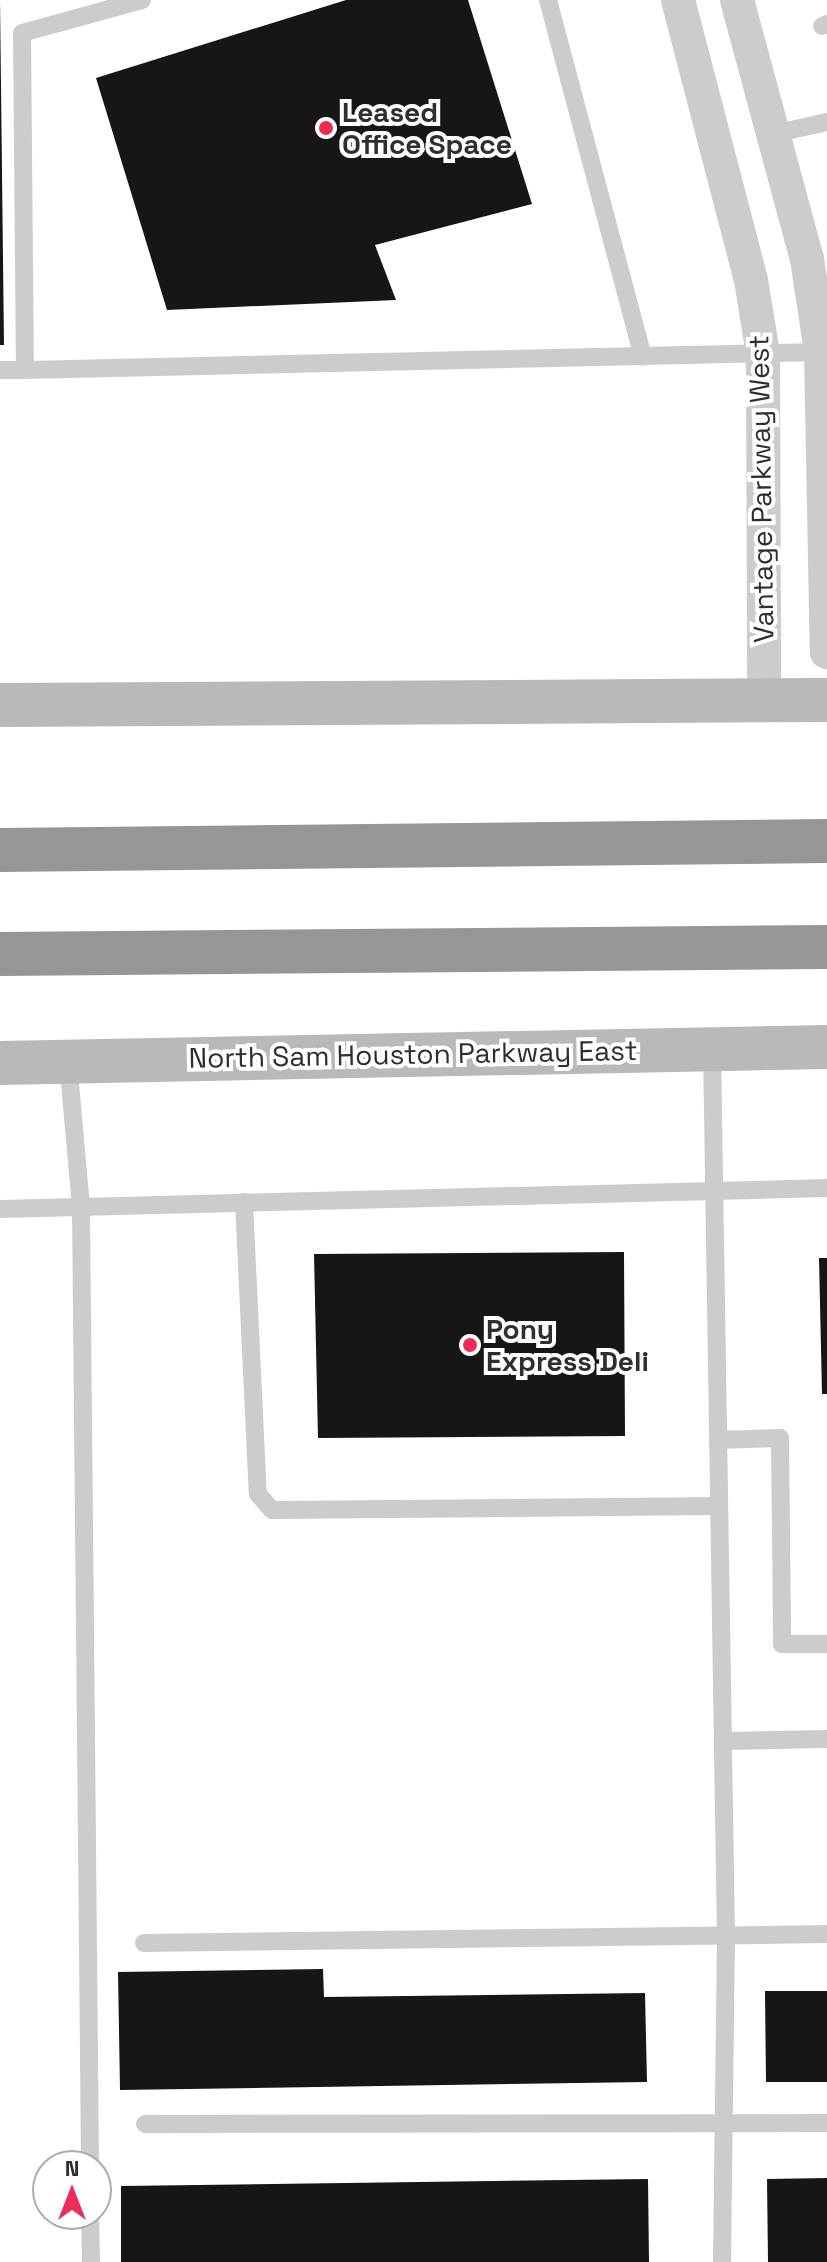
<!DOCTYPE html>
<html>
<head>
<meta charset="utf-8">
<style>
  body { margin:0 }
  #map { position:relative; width:827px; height:2262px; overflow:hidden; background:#fff; font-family:"Space Grotesk",sans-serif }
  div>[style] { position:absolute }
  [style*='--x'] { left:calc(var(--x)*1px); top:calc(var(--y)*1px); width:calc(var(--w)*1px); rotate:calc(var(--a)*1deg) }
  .building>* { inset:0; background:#161616 }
  .service>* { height:18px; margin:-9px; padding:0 9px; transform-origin:9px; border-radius:9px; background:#ccc }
  .minor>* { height:34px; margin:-17px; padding:0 17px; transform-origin:17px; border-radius:17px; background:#ccc }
  .secondary>* { height:44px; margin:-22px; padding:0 22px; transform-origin:22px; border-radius:22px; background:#b9b9b9 }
  .motorway>* { height:44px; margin:-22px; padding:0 22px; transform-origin:22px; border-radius:22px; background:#969696 }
  .dots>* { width:22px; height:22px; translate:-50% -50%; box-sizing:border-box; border:4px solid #fff; border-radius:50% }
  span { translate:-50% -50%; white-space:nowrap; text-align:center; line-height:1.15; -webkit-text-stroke:8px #fff; paint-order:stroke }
  .poi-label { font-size:28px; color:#2f2f2f; font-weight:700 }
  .left { translate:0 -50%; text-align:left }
  .street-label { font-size:28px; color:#2f2f2f }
  .north { position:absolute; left:32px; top:2150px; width:80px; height:80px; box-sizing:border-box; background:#fff; border:2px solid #acacac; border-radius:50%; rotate:0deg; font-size:22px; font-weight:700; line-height:32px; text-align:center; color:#2f2f2f }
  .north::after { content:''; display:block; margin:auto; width:28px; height:36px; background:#ec2c5a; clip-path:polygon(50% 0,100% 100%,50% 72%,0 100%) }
</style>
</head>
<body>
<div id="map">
  <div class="building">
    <div style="clip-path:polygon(0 0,4px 345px,0 345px)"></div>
    <div style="clip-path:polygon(346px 0,468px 0,532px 204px,375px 245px,396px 300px,167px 310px,96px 78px)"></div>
    <div style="clip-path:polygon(624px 1252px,625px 1436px,318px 1438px,314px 1254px)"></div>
    <div style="clip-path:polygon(819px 1258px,827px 1258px,827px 1394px,822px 1394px)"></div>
    <div style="clip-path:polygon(323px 1969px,324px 1997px,645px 1993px,647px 2082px,120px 2090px,118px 1972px)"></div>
    <div style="clip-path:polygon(765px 1991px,827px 1991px,827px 2082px,766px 2082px)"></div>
    <div style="clip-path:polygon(827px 2178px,827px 2262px,768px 2262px,767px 2179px)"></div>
    <div style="clip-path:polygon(648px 2179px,649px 2262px,121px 2262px,121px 2186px)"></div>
  </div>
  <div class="service">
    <div style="--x:142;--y:0;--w:124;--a:164.6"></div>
    <div style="--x:22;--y:33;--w:337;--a:89.5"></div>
    <div style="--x:25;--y:370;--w:796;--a:-1.3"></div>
    <div style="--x:548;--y:0;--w:369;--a:75.1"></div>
    <div style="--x:822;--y:26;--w:5;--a:-22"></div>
    <div style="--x:773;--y:134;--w:55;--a:-12.5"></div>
    <div style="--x:0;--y:370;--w:25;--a:0"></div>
    <div style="--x:712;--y:1048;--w:887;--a:89.1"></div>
    <div style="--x:726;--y:1935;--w:327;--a:90.7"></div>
    <div style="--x:68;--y:1061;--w:147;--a:84.9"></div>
    <div style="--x:81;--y:1207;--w:959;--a:89.46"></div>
    <div style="--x:244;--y:1202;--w:292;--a:87.3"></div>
    <div style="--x:258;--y:1494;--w:21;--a:49"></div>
    <div style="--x:272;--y:1510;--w:447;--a:-0.5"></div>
    <div style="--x:0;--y:1209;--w:827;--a:-1.45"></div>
    <div style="--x:718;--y:1440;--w:62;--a:-1.8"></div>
    <div style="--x:780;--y:1438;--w:206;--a:89.4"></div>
    <div style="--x:782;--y:1644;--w:45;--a:0"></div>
    <div style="--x:724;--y:1741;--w:103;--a:-1.1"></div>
    <div style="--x:144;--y:1943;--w:683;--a:-0.75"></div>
    <div style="--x:145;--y:2124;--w:682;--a:-0.08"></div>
    <div style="--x:90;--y:2214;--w:48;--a:88.8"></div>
  </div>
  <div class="minor">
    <div style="--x:678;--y:0;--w:289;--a:75.4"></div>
    <div style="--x:751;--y:280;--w:75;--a:80.8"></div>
    <div style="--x:763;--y:354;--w:346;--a:89.8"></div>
    <div style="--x:737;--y:0;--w:268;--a:74.9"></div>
    <div style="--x:807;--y:259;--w:94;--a:81.4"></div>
    <div style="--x:821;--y:352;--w:300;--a:88.9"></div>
  </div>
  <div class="secondary">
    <div style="--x:0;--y:705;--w:827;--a:-0.35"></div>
    <div style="--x:0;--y:1063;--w:827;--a:-1.11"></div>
  </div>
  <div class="motorway">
    <div style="--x:0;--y:850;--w:827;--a:-0.62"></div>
    <div style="--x:0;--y:954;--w:827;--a:-0.48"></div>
  </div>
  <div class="dots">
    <div style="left:326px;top:128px;background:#ec2c5a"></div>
    <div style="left:470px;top:1345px;background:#ec2c5a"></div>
  </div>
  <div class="poi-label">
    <span class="left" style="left:342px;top:128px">Leased<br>Office Space</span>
    <span class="left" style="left:486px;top:1345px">Pony<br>Express Deli</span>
  </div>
  <div class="street-label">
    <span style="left:761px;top:489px;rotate:-91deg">Vantage Parkway West</span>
    <span style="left:413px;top:1054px;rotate:-1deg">North Sam Houston Parkway East</span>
  </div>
  <div class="north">N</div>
</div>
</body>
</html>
